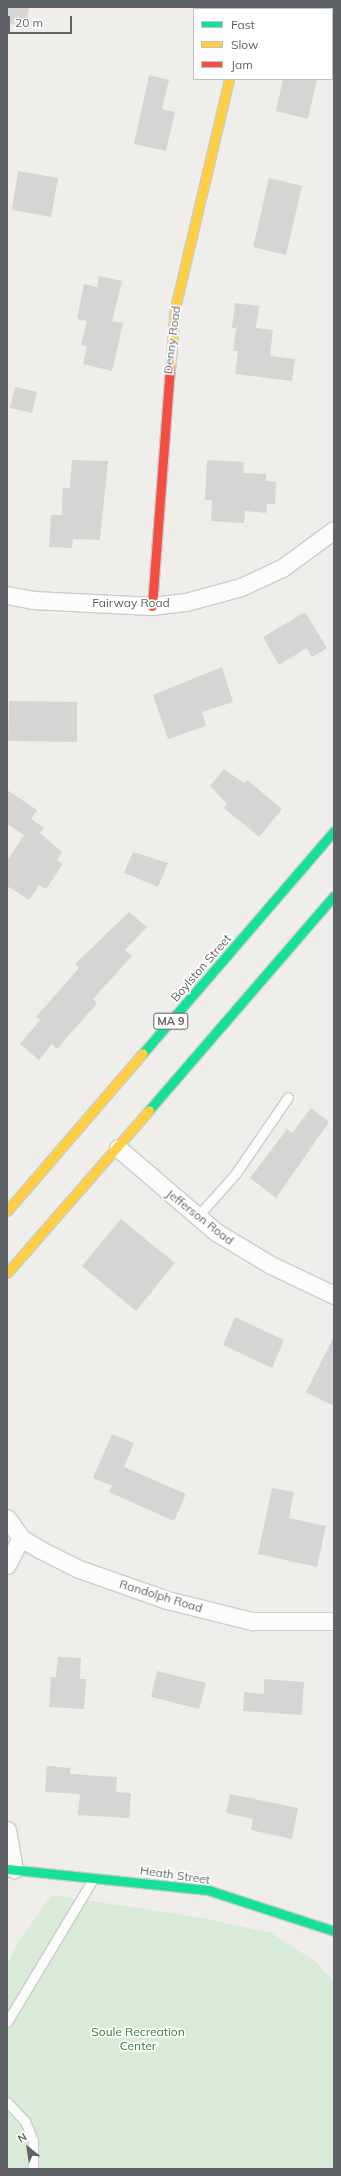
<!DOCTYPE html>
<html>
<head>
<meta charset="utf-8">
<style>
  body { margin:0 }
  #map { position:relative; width:341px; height:2176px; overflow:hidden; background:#efeeea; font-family:Mulish,sans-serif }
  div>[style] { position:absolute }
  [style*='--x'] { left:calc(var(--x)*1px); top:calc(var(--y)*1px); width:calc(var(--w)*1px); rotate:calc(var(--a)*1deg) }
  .green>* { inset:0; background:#d8ebd6 }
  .building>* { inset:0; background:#d6d5d3 }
  .roads { filter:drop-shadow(1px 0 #cbcccc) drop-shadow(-1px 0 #cbcccc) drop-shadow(0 1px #cbcccc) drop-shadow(0 -1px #cbcccc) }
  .lane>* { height:9px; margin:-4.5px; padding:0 4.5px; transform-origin:4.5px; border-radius:4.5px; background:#fdfcfc }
  .street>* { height:17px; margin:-8.5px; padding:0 8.5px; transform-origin:8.5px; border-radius:8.5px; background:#fdfcfc }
  .fast>* { height:9px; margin:-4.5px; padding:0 4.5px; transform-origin:4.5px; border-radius:4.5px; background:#16e098 }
  .slow>* { height:9px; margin:-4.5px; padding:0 4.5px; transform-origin:4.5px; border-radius:4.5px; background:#ffcf43 }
  .jam>* { height:9px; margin:-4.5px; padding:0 4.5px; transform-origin:4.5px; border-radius:4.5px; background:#f24e42 }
  span { translate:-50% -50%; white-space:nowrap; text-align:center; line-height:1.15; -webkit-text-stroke:3.5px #fff; paint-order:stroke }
  .shield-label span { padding:1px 3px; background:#fff; border:1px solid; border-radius:3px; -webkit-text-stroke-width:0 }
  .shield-label { font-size:11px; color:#5f6368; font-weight:700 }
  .street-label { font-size:12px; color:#5f6368 }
  .park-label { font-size:12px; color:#348238 }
  .frame { position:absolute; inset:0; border:8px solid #5f6368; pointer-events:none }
  .legend { position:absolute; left:193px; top:8px; width:140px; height:72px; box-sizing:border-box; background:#fff; border:1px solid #bfc1c3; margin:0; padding:5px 7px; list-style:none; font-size:12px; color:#5f6368 }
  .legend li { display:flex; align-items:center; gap:8px; height:20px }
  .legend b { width:20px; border:1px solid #bfc1c3 }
  .north { position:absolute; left:8px; top:2128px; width:40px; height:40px; -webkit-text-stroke:3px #fff; paint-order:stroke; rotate:330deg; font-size:11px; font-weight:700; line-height:16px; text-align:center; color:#5f6368 }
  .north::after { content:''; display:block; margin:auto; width:14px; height:18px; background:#5f6368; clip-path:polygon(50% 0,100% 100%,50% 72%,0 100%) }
  .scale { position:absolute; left:8px; top:16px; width:64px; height:18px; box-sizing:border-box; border:2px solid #5f6368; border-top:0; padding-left:5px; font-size:12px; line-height:14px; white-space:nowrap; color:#5f6368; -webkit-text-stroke:3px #fff; paint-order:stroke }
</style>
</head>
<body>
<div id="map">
  <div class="green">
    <div style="clip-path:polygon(52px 1895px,203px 1918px,271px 1933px,316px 1962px,334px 1982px,334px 2169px,7px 2169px,7px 1965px,16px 1945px)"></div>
  </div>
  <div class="building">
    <div style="clip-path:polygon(7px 7px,29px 7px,26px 26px,7px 23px)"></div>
    <div style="clip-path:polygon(149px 75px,169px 80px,162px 109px,175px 112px,166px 151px,134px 144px)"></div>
    <div style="clip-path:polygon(283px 79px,317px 79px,308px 119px,276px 111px)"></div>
    <div style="clip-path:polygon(18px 171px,58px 178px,51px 217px,12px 210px)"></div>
    <div style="clip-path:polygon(269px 178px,302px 186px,286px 255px,253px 247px)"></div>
    <div style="clip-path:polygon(99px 276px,122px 281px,112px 321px,123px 323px,112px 371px,83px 364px,87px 346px,81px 345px,87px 321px,77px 319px,84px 284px,97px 287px)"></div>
    <div style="clip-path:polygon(235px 303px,259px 306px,256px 328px,273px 330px,270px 356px,295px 359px,292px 381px,235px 374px,238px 351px,233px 351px,236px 328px,232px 328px)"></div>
    <div style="clip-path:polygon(15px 387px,37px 392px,32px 413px,10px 408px)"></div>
    <div style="clip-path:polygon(72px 460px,108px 461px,100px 540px,73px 539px,72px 548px,49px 547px,51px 515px,62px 515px,63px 488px,70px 488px)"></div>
    <div style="clip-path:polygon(207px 460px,244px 462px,243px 473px,266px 474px,266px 481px,276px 482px,275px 504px,267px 504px,266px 513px,245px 511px,244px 523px,211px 521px,212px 500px,205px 500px)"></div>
    <div style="clip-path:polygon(305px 612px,327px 648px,312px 657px,307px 648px,279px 665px,263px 637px)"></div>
    <div style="clip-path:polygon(222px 667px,233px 702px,202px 712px,206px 726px,168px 739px,153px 695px)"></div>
    <div style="clip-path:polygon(9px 701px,77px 702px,77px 742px,8px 741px)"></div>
    <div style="clip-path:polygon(224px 769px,244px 783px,247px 780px,282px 809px,259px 837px,224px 808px,227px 804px,210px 786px)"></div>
    <div style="clip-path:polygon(7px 790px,37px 810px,31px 819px,44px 828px,40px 833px,62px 852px,57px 860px,63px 864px,46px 889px,39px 885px,29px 900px,7px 886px,7px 861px,24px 835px,7px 824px)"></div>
    <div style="clip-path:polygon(133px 852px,168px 863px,158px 887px,124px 873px)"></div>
    <div style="clip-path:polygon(129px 912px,147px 927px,125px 950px,132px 956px,93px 999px,97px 1003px,57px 1049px,52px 1044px,39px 1060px,20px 1044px,40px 1020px,36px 1017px,79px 968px,75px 964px)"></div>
    <div style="clip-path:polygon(311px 1108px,329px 1122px,276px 1198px,250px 1178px,287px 1129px,292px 1133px)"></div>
    <div style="clip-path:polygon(121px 1219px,175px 1263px,136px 1311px,82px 1266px)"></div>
    <div style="clip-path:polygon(235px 1317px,284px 1340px,272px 1368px,223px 1345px)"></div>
    <div style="clip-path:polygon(334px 1336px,334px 1406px,306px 1392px)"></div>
    <div style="clip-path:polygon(112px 1434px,134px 1443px,124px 1467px,186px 1494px,174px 1521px,109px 1492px,112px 1486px,93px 1478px)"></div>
    <div style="clip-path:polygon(272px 1488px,294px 1492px,289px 1518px,326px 1526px,317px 1567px,258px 1554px)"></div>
    <div style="clip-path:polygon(58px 1657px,81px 1658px,80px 1679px,86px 1679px,84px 1709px,49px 1707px,51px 1677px,56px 1677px)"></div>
    <div style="clip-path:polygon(157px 1671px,206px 1683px,199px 1709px,151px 1697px)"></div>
    <div style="clip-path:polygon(264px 1679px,304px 1682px,302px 1715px,243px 1711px,244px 1692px,264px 1694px)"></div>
    <div style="clip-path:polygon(47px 1766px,71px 1768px,70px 1774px,117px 1777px,116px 1792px,131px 1793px,129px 1818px,78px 1815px,80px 1794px,45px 1792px)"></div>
    <div style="clip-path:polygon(230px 1794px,298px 1808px,292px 1839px,251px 1830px,253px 1819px,226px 1813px)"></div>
  </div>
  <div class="roads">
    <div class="lane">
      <div style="--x:197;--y:1217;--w:59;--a:-48.4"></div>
      <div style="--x:236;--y:1173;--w:92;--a:-55.6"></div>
      <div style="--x:7;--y:2022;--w:167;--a:-59"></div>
      <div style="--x:7;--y:2102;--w:26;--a:47"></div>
      <div style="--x:25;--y:2121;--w:22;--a:68"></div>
      <div style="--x:33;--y:2141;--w:28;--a:90"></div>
    </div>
    <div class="street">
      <div style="--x:244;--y:9;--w:2;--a:-63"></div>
      <div style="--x:7;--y:595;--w:26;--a:11"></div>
      <div style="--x:33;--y:600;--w:119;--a:2.9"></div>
      <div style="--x:152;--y:606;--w:34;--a:-7"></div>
      <div style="--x:186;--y:602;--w:57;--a:-15.3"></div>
      <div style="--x:241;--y:587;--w:45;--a:-24.9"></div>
      <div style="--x:282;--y:568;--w:64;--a:-36.2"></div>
      <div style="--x:118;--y:1148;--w:129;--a:40.6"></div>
      <div style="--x:216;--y:1232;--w:64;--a:31"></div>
      <div style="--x:271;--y:1265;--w:70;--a:25.5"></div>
      <div style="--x:7;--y:1518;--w:24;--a:55"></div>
      <div style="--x:21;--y:1538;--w:23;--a:31"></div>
      <div style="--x:41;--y:1550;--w:42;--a:26.6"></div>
      <div style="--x:79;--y:1569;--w:93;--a:19.4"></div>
      <div style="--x:167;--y:1600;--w:88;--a:13.9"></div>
      <div style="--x:252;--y:1621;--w:82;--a:0"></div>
      <div style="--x:7;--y:1565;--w:30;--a:-63"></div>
      <div style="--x:7;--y:1830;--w:40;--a:80"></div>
    </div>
    <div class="fast">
      <div style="--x:143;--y:1053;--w:293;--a:-49.3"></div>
      <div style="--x:149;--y:1110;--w:283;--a:-49.2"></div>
      <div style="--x:7;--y:1869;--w:202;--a:6"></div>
      <div style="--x:208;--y:1890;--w:133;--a:18"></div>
    </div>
    <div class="slow">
      <div style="--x:170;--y:369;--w:61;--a:-85.3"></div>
      <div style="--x:175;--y:308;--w:235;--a:-76.7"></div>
      <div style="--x:7;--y:1211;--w:208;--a:-49.3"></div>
      <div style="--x:7;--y:1273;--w:216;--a:-48.9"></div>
    </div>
    <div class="jam">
      <div style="--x:152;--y:606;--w:238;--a:-85.7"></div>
    </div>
  </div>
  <div class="shield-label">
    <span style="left:171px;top:1021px">MA 9</span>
  </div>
  <div class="street-label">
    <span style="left:172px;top:340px;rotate:-83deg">Denny Road</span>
    <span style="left:131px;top:603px">Fairway Road</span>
    <span style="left:201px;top:968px;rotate:-49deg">Boylston Street</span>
    <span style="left:200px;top:1217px;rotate:38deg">Jefferson Road</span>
    <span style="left:161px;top:1596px;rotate:17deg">Randolph Road</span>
    <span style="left:175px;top:1875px;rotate:8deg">Heath Street</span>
  </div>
  <div class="park-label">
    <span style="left:138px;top:2039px">Soule Recreation<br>Center</span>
  </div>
  <div class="frame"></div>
  <ul class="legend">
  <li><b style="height:5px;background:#16e098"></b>Fast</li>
  <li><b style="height:5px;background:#ffcf43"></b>Slow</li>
  <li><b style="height:5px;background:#f24e42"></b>Jam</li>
  </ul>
  <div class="north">N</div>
  <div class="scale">20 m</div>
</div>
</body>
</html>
